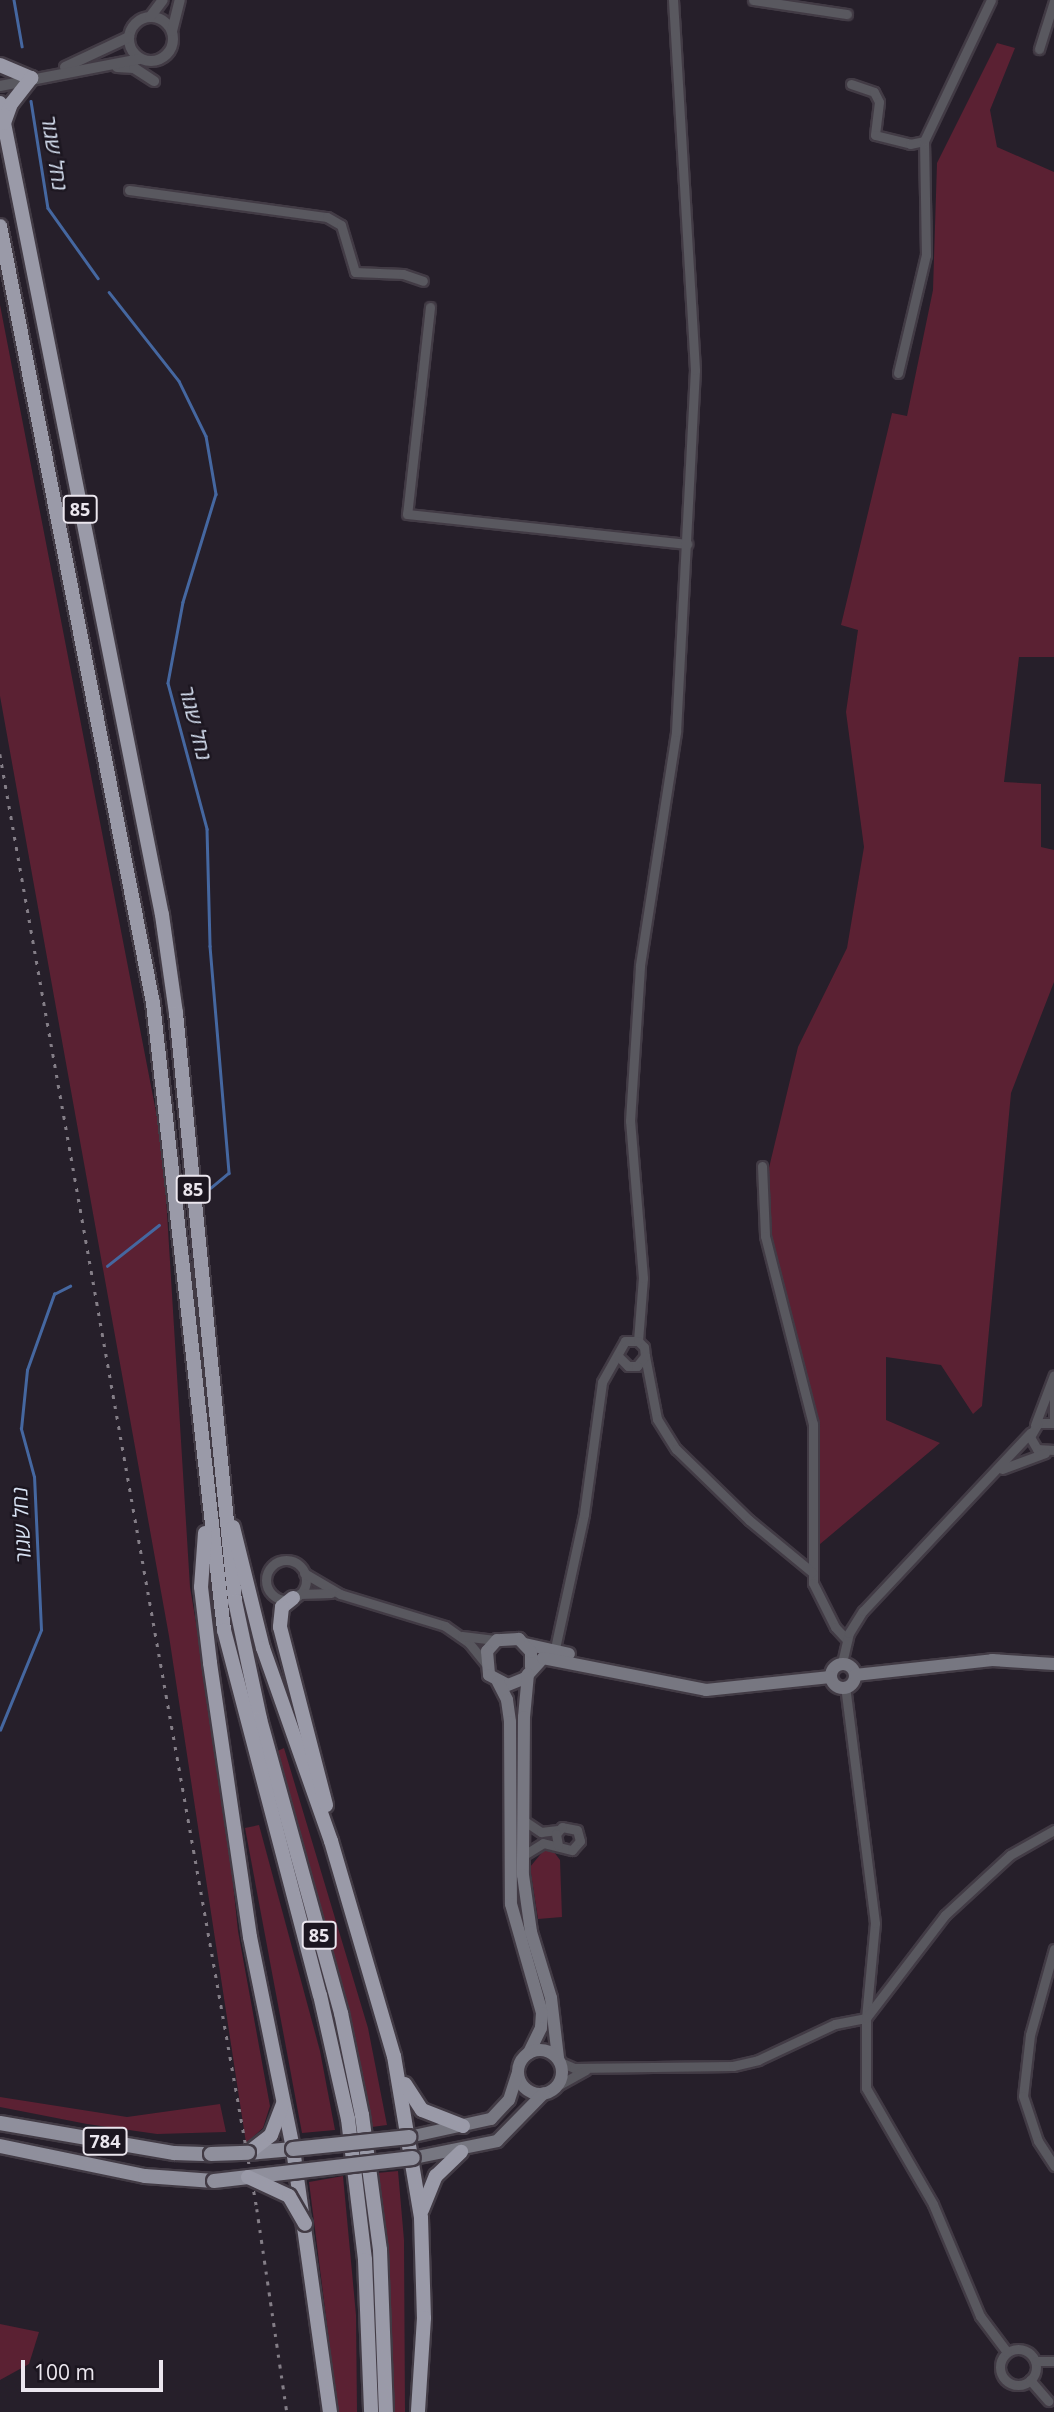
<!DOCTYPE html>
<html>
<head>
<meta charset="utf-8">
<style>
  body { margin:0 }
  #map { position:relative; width:1054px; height:2412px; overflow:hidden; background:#261f2a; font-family:"Open Sans","Noto Sans Hebrew",sans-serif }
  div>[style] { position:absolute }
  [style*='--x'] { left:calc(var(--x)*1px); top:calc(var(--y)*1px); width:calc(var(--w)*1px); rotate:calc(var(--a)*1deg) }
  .green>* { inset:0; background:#5b2133 }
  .stream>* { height:2.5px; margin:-1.25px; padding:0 1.25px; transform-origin:1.25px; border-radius:1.25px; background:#4567a0 }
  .roads { filter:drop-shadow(2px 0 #423b45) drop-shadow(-2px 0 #423b45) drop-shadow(0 2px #423b45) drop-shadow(0 -2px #423b45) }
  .minor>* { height:9px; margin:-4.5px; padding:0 4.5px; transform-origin:4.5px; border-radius:4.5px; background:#59585f }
  .minor>.ring { margin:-4.5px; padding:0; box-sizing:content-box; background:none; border:9px solid #59585f; border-radius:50% }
  .tertiary>* { height:10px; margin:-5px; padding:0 5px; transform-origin:5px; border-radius:5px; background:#59585f }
  .tertiary>.ring { margin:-5px; padding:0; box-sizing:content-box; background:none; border:10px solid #59585f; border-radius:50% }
  .secondary>* { height:12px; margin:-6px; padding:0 6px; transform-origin:6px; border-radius:6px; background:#777781 }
  .secondary>.ring { margin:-6px; padding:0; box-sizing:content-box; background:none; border:12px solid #777781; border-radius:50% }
  .primary>* { height:14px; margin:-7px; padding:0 7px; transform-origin:7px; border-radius:7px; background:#8f8f9c }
  .trunk>* { height:14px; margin:-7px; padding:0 7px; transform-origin:7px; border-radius:7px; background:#9a9aa8 }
  .rail>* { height:2.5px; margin-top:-1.25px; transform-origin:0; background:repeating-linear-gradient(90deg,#847e87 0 3.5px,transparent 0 10.5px) }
  .bridges { filter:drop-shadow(2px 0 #423b45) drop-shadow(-2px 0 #423b45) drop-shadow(0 2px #423b45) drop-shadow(0 -2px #423b45) }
  .primary-bridge>* { height:14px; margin:-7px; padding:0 7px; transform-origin:7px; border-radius:7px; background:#8f8f9c }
  .trunk-bridge>* { height:14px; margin:-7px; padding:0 7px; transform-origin:7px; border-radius:7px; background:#9a9aa8 }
  span { translate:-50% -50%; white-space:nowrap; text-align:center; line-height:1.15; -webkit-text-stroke:5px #1c1620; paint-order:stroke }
  .shield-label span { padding:2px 5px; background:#1c1620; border:2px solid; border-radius:5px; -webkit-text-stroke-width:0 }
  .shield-label { font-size:18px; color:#ebe6ee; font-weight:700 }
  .water-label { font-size:21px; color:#d8e2f3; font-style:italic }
  .scale { position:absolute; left:21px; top:2360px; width:142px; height:32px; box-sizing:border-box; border:4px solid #ebe6ee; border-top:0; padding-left:9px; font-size:21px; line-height:24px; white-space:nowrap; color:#ebe6ee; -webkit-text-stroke:5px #1c1620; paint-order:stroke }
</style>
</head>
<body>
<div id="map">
  <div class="green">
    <div style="clip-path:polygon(997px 43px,1015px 48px,990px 110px,997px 147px,1054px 172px,1054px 657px,1019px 657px,1004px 782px,1041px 784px,1041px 847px,1054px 850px,1054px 982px,1011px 1093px,982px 1406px,973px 1414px,941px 1365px,886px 1357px,886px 1420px,940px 1443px,813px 1550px,810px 1412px,768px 1233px,767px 1176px,798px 1047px,847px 948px,864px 847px,846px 712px,858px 630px,841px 625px,892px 413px,907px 416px,933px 290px,937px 163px)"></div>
    <div style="clip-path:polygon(0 305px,163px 1148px,190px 1587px,222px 1778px,238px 1931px,270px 2106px,263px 2128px,246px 2143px,169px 1636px,0 696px)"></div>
    <div style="clip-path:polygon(284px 1748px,368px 2028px,387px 2125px,372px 2127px,359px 2057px,273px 1753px)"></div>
    <div style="clip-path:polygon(259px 1825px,320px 2051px,335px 2130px,302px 2133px,245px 1828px)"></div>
    <div style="clip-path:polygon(544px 1850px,554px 1852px,560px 1860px,562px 1917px,538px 1919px,530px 1867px)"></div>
    <div style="clip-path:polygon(0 2097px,127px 2117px,220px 2104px,226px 2132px,157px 2134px,87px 2124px,0 2107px)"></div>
    <div style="clip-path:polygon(398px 2171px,404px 2240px,405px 2412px,394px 2412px,390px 2297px,377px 2173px)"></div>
    <div style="clip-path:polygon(343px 2176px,356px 2315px,357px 2412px,338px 2412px,309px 2182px)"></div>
    <div style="clip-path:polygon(0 2324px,39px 2332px,29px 2364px,0 2380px)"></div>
  </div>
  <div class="stream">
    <div style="--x:14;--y:0;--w:47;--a:80.1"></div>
    <div style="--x:31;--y:101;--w:108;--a:81"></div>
    <div style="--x:48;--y:208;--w:86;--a:54.5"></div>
    <div style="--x:109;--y:292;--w:113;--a:51.8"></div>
    <div style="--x:179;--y:381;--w:61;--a:63.9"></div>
    <div style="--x:206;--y:436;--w:59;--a:80.2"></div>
    <div style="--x:216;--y:494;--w:113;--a:107"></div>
    <div style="--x:183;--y:602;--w:82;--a:100.5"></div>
    <div style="--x:168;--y:683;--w:151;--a:75"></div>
    <div style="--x:207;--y:829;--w:117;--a:88.5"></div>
    <div style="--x:210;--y:946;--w:228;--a:85.2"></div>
    <div style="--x:229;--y:1173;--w:23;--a:140"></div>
    <div style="--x:107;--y:1266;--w:66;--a:-38.3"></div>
    <div style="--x:0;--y:1730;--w:108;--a:-67.7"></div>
    <div style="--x:41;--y:1630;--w:153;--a:-92.6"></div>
    <div style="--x:34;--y:1477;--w:50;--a:-105.2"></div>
    <div style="--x:21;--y:1429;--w:59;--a:-84.2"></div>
    <div style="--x:27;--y:1370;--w:81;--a:-70.4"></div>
    <div style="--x:54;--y:1294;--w:18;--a:-27"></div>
  </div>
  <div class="roads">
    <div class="minor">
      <div style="--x:753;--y:0;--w:95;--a:8.5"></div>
      <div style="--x:1039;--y:49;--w:50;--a:-72.6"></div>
      <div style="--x:851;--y:84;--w:24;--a:19"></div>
      <div style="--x:874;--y:92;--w:11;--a:63"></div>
      <div style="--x:879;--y:102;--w:33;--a:97"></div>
      <div style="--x:875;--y:135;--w:36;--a:14"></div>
      <div style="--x:910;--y:144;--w:14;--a:-12"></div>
      <div style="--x:129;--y:190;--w:200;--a:7.8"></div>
      <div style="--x:327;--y:217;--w:16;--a:30"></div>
      <div style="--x:341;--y:225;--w:49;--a:73.4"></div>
      <div style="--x:355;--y:272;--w:48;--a:2.4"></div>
      <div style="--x:403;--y:274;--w:21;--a:19"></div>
      <div style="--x:430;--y:307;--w:208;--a:96.3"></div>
      <div style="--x:407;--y:514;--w:282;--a:6.1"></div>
      <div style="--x:898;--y:373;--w:121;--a:-76.7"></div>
      <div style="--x:926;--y:255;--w:114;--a:-91"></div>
      <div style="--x:924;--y:141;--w:156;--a:-64.6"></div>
      <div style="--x:762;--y:1166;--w:70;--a:87.5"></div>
      <div style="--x:765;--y:1236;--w:194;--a:75.7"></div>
      <div style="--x:813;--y:1424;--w:159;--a:90"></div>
      <div style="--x:813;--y:1583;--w:49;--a:63.4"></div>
      <div style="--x:835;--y:1627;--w:18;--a:47"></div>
      <div style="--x:638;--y:1341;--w:63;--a:-85.5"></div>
      <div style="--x:643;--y:1278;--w:158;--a:-94.7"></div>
      <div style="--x:630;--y:1121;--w:156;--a:-86.3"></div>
      <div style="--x:640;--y:965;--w:236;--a:-81.2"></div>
      <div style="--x:676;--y:732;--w:362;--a:-87"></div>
      <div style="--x:695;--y:370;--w:371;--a:-93.4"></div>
      <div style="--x:645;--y:1356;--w:64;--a:79.2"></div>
      <div style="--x:657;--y:1419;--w:36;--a:58"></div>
      <div style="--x:676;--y:1449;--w:102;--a:44.2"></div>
      <div style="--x:749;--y:1520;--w:82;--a:39.5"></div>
      <div style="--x:1054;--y:1391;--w:30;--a:90"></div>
      <div style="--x:1054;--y:1423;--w:16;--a:180"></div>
      <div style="--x:1038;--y:1423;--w:16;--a:120"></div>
      <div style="--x:1030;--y:1437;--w:14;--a:60"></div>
      <div style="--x:1037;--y:1449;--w:17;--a:3"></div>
      <div style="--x:1035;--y:1425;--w:53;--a:-69.2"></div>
      <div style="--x:1002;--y:1469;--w:46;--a:-20.4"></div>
      <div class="ring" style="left:266px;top:1560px;width:31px;height:31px"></div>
      <div style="--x:304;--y:1573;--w:42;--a:30.3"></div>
      <div style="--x:340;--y:1594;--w:110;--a:16.9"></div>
      <div style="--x:445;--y:1626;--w:29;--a:35"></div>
      <div style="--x:469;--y:1643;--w:26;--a:51"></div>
      <div style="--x:299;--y:1594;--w:32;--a:-2"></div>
      <div style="--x:462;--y:1636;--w:35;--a:7"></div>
      <div style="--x:554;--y:1653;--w:142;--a:-77.8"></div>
      <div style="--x:584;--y:1514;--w:133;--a:-82.2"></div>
      <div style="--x:602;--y:1382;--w:47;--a:-60.7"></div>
      <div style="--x:625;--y:1341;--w:13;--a:0"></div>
      <div style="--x:638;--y:1341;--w:8;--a:45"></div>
      <div style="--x:644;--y:1347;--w:9;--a:84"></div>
      <div style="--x:645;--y:1356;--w:13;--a:129"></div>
      <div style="--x:637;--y:1366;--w:9;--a:180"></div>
      <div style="--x:628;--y:1366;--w:13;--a:-135"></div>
      <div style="--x:842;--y:1663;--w:31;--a:-77"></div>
      <div style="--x:849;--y:1633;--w:26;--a:-58"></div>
      <div style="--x:863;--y:1611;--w:245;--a:-46.8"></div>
      <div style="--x:523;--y:1820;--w:22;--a:34"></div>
      <div style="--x:541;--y:1832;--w:17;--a:-7"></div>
      <div style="--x:524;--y:1855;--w:22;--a:-32"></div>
      <div style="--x:543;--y:1843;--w:30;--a:14"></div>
      <div style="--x:572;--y:1850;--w:12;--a:-48"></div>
      <div style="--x:580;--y:1841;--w:11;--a:-105"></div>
      <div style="--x:577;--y:1830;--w:15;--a:-169"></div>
      <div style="--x:562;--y:1827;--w:9;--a:131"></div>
      <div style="--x:556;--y:1834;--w:11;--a:80"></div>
      <div style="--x:1054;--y:1949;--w:89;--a:105.6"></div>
      <div style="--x:1030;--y:2035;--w:61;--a:96.5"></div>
      <div style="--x:1023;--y:2096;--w:47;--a:71.6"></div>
      <div style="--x:1038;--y:2141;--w:30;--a:57"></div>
      <div style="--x:560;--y:2062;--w:15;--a:23"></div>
      <div style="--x:574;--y:2068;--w:159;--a:-0.7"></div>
      <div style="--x:733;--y:2066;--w:26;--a:-13"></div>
      <div style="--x:758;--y:2060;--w:85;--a:-25.1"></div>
      <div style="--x:835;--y:2024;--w:32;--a:-11"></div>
      <div style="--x:866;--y:2018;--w:95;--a:-84.6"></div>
      <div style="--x:875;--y:1923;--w:238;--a:-97.2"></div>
      <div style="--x:557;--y:2086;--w:33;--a:-29"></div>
      <div class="ring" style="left:1000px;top:2349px;width:27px;height:27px"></div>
      <div style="--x:1007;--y:2352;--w:45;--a:-126.9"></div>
      <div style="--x:980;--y:2316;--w:121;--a:-112.8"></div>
      <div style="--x:933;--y:2204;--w:134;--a:-120"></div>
      <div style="--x:866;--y:2088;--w:70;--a:-90"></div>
      <div style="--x:866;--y:2018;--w:130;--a:-52.5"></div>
      <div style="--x:945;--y:1915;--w:88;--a:-42.7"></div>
      <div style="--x:1010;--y:1855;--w:51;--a:-29.6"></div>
      <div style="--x:1036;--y:2361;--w:18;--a:0"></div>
      <div style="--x:1030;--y:2380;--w:28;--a:49"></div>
    </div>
    <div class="tertiary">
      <div class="ring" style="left:129px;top:17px;width:34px;height:34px"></div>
      <div style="--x:150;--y:17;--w:21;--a:-53"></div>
      <div style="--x:172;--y:31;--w:32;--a:-76"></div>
      <div style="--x:65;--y:67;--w:71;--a:-25.1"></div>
      <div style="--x:117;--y:67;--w:17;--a:3"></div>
      <div style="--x:134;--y:68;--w:24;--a:33"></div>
      <div style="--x:0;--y:86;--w:143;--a:-10.9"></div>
    </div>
    <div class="secondary">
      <div style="--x:525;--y:1644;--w:45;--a:12.8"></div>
      <div class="ring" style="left:831px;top:1664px;width:12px;height:12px"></div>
      <div style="--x:531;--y:1667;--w:15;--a:-90"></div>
      <div style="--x:531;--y:1652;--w:18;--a:-133"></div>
      <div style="--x:519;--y:1639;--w:22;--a:177"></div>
      <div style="--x:497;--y:1640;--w:15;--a:132"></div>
      <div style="--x:487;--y:1651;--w:24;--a:85"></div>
      <div style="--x:489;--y:1675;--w:21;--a:28"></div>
      <div style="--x:508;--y:1685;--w:18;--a:-22"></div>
      <div style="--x:525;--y:1678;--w:27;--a:-48"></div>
      <div style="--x:543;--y:1658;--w:166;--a:11.1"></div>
      <div style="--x:706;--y:1690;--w:125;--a:-6"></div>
      <div style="--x:528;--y:1674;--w:43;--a:95.3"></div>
      <div style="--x:524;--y:1717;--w:158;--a:90.4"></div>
      <div style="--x:523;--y:1875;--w:58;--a:82"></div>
      <div style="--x:531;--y:1932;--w:69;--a:73.1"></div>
      <div style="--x:551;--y:1998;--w:60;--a:83.3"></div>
      <div style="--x:855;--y:1675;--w:138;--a:-6.2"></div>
      <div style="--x:992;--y:1660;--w:62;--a:3.7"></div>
      <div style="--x:498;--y:1682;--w:20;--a:63"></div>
      <div style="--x:507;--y:1700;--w:22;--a:82"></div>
      <div style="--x:510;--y:1722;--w:182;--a:89.7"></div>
      <div style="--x:511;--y:1904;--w:113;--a:74.1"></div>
      <div style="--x:542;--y:2013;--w:15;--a:94"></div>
      <div style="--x:541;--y:2028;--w:28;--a:116"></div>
      <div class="ring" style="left:518px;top:2050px;width:32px;height:32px"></div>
      <div style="--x:409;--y:2137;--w:84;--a:-12.4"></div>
      <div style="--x:491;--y:2119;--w:26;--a:-47"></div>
      <div style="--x:509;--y:2100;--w:29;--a:-72"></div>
      <div style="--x:413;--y:2158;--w:86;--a:-11.4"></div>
      <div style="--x:497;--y:2141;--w:67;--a:-45.6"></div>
    </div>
    <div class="primary">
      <div style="--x:0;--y:2123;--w:177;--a:9.8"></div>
      <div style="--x:174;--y:2153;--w:37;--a:2"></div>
      <div style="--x:0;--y:2146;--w:148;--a:11.7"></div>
      <div style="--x:145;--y:2176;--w:69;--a:4.1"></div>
      <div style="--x:248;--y:2153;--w:45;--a:-5.1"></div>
    </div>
    <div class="trunk">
      <div style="--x:0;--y:65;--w:34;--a:23"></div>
      <div style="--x:0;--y:103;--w:828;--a:78.72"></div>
      <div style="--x:162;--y:915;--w:99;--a:81.9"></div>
      <div style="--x:176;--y:1013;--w:591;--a:84.27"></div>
      <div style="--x:235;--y:1601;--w:121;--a:78"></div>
      <div style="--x:260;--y:1719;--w:305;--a:74.6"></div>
      <div style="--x:341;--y:2013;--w:104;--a:78.4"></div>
      <div style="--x:362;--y:2115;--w:136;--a:82.4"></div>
      <div style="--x:380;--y:2250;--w:162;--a:87.9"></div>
      <div style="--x:4;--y:123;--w:20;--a:-70"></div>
      <div style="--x:11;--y:104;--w:33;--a:-52"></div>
      <div style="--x:0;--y:226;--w:792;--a:78.86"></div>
      <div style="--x:153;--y:1003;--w:631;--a:83.54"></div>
      <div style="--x:224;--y:1630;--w:377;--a:75.3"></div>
      <div style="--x:320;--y:1995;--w:127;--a:77.3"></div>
      <div style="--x:348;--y:2119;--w:142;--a:83.1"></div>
      <div style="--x:365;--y:2260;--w:152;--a:87.7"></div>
      <div style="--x:233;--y:1527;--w:125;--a:76.1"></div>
      <div style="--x:263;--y:1648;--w:205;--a:70.6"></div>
      <div style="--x:331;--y:1841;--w:224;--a:73.7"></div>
      <div style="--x:394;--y:2056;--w:164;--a:80.5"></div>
      <div style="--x:421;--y:2218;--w:100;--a:88.3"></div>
      <div style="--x:424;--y:2318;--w:94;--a:93.7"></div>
      <div style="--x:205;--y:1533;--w:54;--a:94.2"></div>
      <div style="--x:201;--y:1587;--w:77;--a:83.2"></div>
      <div style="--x:210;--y:1663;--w:277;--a:81.7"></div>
      <div style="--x:250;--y:1937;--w:216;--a:78.5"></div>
      <div style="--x:293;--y:2149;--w:266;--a:82"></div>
      <div style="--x:293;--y:1598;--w:14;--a:141"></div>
      <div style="--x:282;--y:1607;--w:20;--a:96"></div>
      <div style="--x:280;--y:1627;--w:184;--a:75.5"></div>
      <div style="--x:405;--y:2084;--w:31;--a:57"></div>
      <div style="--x:422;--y:2110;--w:44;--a:21.3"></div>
      <div style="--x:248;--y:2153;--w:29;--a:-38"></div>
      <div style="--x:271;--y:2135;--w:33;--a:-69"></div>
      <div style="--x:422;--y:2210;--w:37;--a:-68"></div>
      <div style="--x:436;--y:2176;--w:35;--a:-44"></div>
    </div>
  </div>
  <div class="rail">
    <div style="--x:0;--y:754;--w:1478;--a:79.98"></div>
    <div style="--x:257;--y:2209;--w:205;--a:81.6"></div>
  </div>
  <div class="bridges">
    <div class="primary-bridge">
      <div style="--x:293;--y:2149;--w:117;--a:-5.9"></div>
      <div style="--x:211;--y:2154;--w:37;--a:-2"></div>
      <div style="--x:214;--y:2181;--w:200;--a:-6.6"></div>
    </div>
    <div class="trunk-bridge">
      <div style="--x:248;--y:2177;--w:45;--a:24.9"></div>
      <div style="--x:289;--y:2196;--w:32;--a:60"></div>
    </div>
  </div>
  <div class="shield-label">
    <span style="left:80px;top:509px">85</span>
    <span style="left:193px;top:1189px">85</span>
    <span style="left:319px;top:1935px">85</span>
    <span style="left:105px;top:2141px">784</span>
  </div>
  <div class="water-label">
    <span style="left:55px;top:153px;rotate:81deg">נחל שגור</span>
    <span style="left:196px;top:723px;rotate:76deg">נחל שגור</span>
    <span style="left:21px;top:1525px;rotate:-93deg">נחל שגור</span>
  </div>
  <div class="scale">100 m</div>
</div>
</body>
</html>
